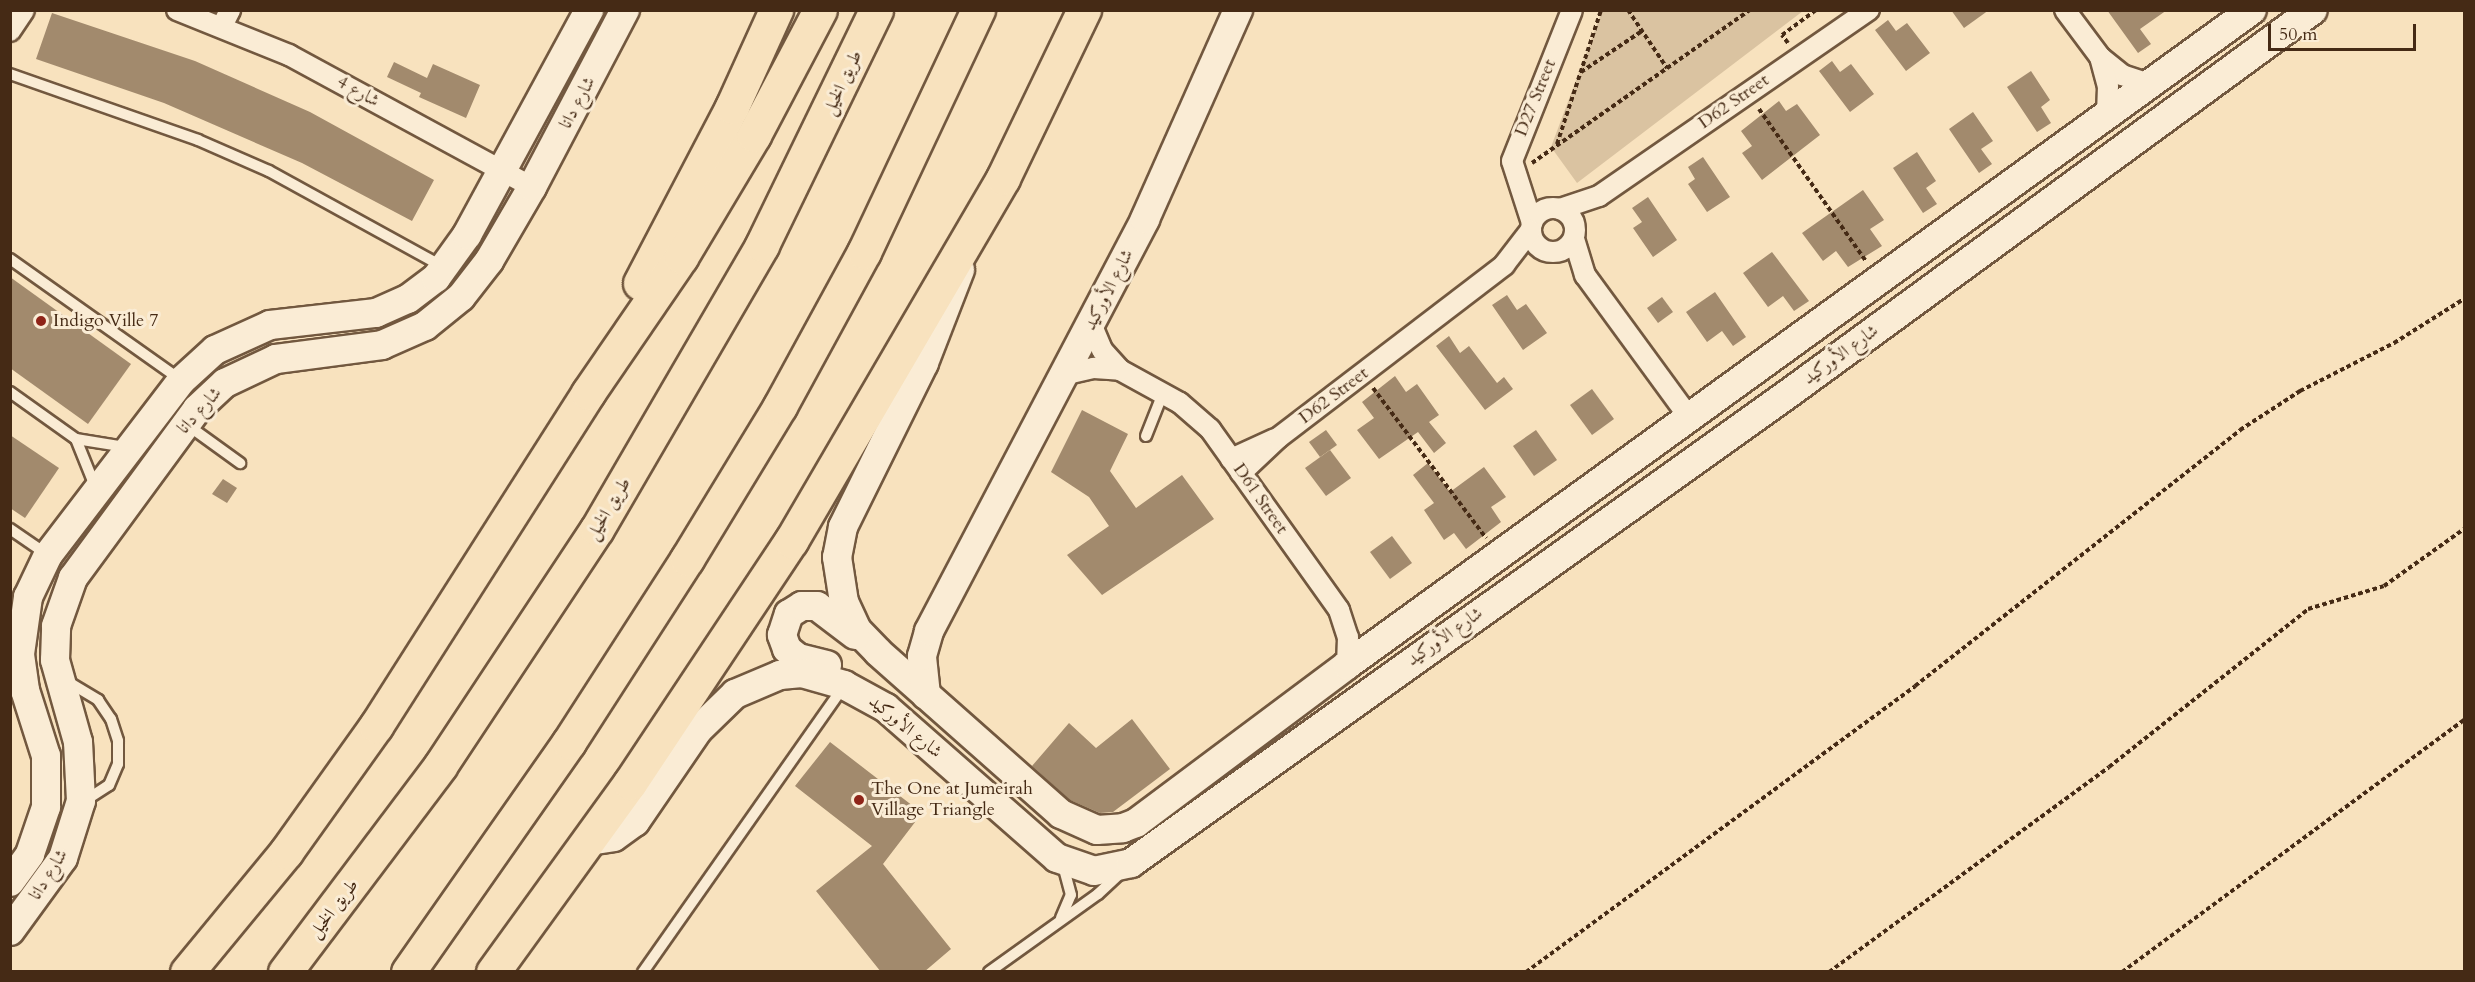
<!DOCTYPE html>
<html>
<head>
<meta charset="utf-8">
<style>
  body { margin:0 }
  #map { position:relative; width:2475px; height:982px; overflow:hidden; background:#f8e2be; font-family:Cardo,Amiri,serif }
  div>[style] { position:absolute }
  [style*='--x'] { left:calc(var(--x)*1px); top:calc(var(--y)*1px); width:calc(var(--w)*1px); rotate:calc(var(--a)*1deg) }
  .green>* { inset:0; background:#dac3a1 }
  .building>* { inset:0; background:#a28a6d }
  .path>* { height:4px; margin-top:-2px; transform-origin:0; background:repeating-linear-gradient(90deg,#452a15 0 4.5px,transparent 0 7.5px) }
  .roads { filter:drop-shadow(2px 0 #72583f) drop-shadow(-2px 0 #72583f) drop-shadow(0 2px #72583f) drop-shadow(0 -2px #72583f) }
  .lane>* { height:10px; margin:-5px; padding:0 5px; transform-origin:5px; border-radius:5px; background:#faecd5 }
  .street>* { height:20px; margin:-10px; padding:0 10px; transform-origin:10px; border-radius:10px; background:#faecd5 }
  .street>.ring { margin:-10px; padding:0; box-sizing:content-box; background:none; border:20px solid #faecd5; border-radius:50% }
  .secondary>* { height:28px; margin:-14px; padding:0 14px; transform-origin:14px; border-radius:14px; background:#faecd5 }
  .highway>* { height:33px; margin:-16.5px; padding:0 16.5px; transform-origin:16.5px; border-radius:16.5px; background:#f8e2be }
  .dots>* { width:16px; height:16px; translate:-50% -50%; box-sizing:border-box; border:3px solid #faecd5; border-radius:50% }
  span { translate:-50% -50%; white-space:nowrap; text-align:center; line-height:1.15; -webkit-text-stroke:6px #faecd5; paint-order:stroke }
  .street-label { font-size:18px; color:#452a15 }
  .poi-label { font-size:18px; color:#452a15 }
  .left { translate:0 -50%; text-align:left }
  .frame { position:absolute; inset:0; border:12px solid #452a15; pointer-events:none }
  .scale { position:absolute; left:2268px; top:24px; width:148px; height:27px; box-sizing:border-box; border:3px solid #452a15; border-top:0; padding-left:8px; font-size:18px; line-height:21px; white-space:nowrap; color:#452a15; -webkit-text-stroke:4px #faecd5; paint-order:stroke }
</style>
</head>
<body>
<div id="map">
  <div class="green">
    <div style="clip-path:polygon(1602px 11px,1602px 10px,1803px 11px,1577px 183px,1551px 147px)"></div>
  </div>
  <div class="building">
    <div style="clip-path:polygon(1951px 10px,1989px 10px,1964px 28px)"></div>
    <div style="clip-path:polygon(2107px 10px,2167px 10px,2140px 29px,2151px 44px,2138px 53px)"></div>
    <div style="clip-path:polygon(52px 13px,195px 61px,310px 112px,434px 180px,412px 221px,302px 163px,164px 103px,36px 59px)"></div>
    <div style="clip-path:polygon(1888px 20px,1896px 31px,1907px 23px,1930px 53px,1906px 71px,1875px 30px)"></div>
    <div style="clip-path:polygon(1832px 61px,1840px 72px,1851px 64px,1874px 94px,1850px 112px,1819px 71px)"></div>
    <div style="clip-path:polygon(394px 62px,427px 78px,433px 64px,480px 85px,466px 118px,419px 97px,421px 93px,387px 77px)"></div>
    <div style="clip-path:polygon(2031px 71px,2050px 100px,2041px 107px,2051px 123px,2037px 132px,2007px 87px)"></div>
    <div style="clip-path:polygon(1779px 101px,1786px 111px,1797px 104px,1820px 135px,1762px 180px,1742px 153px,1752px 146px,1741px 131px)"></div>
    <div style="clip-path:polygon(1973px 112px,1993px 141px,1981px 149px,1992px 164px,1979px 173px,1949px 129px)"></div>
    <div style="clip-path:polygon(1917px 152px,1936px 181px,1926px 188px,1937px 204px,1923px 213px,1893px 168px)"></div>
    <div style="clip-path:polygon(1703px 157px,1730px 197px,1707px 212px,1688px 184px,1695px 179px,1688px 167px)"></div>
    <div style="clip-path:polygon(1863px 190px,1884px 220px,1870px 229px,1882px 246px,1848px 267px,1836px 251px,1823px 261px,1802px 233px)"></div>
    <div style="clip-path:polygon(1648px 197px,1677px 240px,1653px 257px,1633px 228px,1642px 222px,1632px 208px)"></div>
    <div style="clip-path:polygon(1772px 252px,1809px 301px,1794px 311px,1783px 296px,1768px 307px,1743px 273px)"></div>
    <div style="clip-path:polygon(10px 277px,131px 364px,88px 424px,10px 368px)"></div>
    <div style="clip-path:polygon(1715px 292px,1746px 337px,1733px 346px,1722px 331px,1707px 342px,1686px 312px)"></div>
    <div style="clip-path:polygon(1507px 295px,1517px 310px,1526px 304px,1547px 333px,1523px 350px,1492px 305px)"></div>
    <div style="clip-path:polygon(1662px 297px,1673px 312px,1658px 323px,1647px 308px)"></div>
    <div style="clip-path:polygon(1449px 336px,1460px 353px,1469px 346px,1497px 383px,1504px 377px,1513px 389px,1485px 410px,1436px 346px)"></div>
    <div style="clip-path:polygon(1395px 376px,1406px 392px,1417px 384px,1439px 415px,1429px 422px,1446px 443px,1434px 453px,1418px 432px,1379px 459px,1357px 430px,1374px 418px,1362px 402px)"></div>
    <div style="clip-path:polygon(1592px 389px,1614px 419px,1592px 435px,1570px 405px)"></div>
    <div style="clip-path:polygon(1082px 410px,1128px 434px,1110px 471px,1136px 508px,1182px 475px,1214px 519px,1102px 595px,1067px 555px,1109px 526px,1089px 497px,1051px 472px)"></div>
    <div style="clip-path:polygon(1326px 430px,1337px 445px,1320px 457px,1309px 442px)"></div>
    <div style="clip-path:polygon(1536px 430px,1557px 460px,1534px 476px,1513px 446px)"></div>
    <div style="clip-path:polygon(10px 435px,59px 468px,25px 518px,10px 508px)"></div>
    <div style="clip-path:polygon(1330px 450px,1351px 478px,1326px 496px,1305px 468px)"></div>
    <div style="clip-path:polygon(1428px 463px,1450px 492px,1484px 467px,1506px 497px,1491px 507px,1501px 522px,1466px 549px,1454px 533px,1444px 540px,1424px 510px,1434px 503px,1413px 475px)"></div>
    <div style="clip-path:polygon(223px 479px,237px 488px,227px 503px,212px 494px)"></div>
    <div style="clip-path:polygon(1392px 536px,1412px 563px,1390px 579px,1370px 552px)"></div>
    <div style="clip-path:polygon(1132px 719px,1170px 769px,1113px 812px,1100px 813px,1070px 800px,1032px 766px,1069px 723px,1096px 748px)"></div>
    <div style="clip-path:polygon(830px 742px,922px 813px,883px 864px,951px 949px,924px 972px,881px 972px,816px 891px,872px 846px,795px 786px)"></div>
  </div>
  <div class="path">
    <div style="--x:1628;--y:10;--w:70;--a:56.1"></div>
    <div style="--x:1788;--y:43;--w:10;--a:-127"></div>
    <div style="--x:1782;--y:35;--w:42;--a:-36.3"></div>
    <div style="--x:1581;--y:72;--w:73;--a:-33.9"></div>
    <div style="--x:1759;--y:109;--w:186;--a:54.9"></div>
    <div style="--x:1557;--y:144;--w:141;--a:-71.8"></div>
    <div style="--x:1532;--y:163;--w:266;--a:-35.1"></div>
    <div style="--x:1373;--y:388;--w:188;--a:53"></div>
    <div style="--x:1526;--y:972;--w:483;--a:-36.3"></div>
    <div style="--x:1915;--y:686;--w:414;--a:-38.2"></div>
    <div style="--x:2240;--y:430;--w:72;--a:-33"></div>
    <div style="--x:2300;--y:391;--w:106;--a:-27.1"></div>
    <div style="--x:2394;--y:343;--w:83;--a:-32.2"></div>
    <div style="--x:1829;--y:972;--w:347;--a:-36.2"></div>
    <div style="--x:2109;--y:767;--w:254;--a:-38.4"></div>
    <div style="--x:2308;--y:609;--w:79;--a:-16.8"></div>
    <div style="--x:2384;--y:586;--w:98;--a:-35.5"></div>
    <div style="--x:2122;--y:972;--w:425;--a:-36.4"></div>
  </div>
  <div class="roads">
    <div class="lane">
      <div style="--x:10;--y:74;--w:199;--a:19.3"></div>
      <div style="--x:198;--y:140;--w:77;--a:23.6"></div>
      <div style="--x:269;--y:171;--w:197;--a:28.8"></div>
      <div style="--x:10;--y:259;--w:209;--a:35.3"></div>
      <div style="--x:10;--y:392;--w:81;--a:35.5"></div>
      <div style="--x:76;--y:439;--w:51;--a:9.1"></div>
      <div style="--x:186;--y:424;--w:67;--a:35.8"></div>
      <div style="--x:1146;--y:436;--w:46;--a:-68.4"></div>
      <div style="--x:76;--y:439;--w:51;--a:68"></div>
      <div style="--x:10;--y:529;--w:46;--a:34.4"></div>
      <div style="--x:65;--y:680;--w:39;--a:31"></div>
      <div style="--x:98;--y:700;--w:23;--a:56"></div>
      <div style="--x:111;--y:719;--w:23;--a:72"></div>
      <div style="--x:118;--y:741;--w:23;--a:90"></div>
      <div style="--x:118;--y:764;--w:23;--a:113"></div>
      <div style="--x:109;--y:785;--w:30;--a:147"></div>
      <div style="--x:1061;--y:918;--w:25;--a:-67"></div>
      <div style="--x:1071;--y:895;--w:30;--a:-105"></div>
      <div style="--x:643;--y:972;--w:348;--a:-54.9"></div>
      <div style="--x:989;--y:972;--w:134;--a:-35.6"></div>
      <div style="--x:1098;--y:894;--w:33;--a:-43"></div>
    </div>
    <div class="street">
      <div style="--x:177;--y:10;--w:121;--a:21.9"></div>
      <div style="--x:289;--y:55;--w:277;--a:28.5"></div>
      <div style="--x:2065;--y:10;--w:59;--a:53.3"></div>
      <div style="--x:2100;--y:57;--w:28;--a:39"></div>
      <div style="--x:2122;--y:75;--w:28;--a:18"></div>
      <div style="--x:222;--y:26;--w:18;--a:-63"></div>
      <div style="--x:10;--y:31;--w:25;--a:-56"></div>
      <div style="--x:2100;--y:57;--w:30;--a:75"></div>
      <div style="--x:2108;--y:86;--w:29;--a:92"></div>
      <div class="ring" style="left:1531px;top:208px;width:24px;height:24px"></div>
      <div style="--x:1560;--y:209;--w:41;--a:-18.4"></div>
      <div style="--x:1599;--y:196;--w:328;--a:-34.6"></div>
      <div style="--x:1532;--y:223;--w:65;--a:-107.9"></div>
      <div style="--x:1512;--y:161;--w:162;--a:-68.3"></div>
      <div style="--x:1574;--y:239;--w:38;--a:73"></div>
      <div style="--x:1585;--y:275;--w:176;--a:53.8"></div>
      <div style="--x:1092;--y:326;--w:26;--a:67"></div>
      <div style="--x:1102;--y:350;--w:27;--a:48"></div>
      <div style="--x:1120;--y:370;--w:68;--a:28.8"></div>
      <div style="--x:1180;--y:403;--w:40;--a:41"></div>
      <div style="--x:1210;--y:429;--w:222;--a:54.5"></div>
      <div style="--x:1339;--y:610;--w:28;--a:72"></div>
      <div style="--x:1348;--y:637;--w:28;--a:92"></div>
      <div style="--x:1067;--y:374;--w:28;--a:-13"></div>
      <div style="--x:1094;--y:368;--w:26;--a:4"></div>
      <div style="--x:1231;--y:459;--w:48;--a:-24.4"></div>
      <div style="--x:1241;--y:473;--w:51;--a:-43.4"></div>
      <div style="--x:1278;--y:438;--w:285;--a:-37.4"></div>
      <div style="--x:1504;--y:265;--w:44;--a:-52.4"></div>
    </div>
    <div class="secondary">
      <div style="--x:960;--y:270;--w:100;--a:111.2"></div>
      <div style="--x:924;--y:363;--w:183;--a:116.3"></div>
      <div style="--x:843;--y:527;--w:31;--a:101"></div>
      <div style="--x:837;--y:557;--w:46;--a:81.2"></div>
      <div style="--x:844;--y:602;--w:31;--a:65"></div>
      <div style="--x:857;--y:630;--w:30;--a:46"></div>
      <div style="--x:878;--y:652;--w:244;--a:41.5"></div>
      <div style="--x:1061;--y:814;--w:39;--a:24"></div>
      <div style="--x:1097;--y:830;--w:26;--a:-4"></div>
      <div style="--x:1123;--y:828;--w:14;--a:-21"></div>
      <div style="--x:1136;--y:823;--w:264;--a:-36.8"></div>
      <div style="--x:1347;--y:665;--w:1117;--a:-35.9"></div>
      <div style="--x:827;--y:665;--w:30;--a:-166"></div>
      <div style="--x:798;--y:658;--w:14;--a:-141"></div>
      <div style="--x:787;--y:649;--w:15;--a:-110"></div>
      <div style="--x:782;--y:635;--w:22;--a:-72"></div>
      <div style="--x:789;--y:614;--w:15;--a:-32"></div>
      <div style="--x:802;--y:606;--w:15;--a:0"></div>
      <div style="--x:817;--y:606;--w:48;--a:37.3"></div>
      <div style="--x:926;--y:695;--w:39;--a:-96"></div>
      <div style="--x:922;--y:656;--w:26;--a:-74"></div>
      <div style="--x:929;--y:631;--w:465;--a:-62.3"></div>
      <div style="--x:1145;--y:219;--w:229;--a:-66"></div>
      <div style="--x:589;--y:841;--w:25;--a:-9"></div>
      <div style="--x:614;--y:837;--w:26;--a:-36"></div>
      <div style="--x:635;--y:822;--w:112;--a:-55.6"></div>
      <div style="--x:698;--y:730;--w:52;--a:-44.2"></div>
      <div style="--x:735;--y:694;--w:49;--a:-22.9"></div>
      <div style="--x:780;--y:675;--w:22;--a:-5"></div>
      <div style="--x:802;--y:673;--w:44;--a:15.9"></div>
      <div style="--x:844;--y:685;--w:48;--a:28.7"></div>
      <div style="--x:886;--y:708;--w:227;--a:41.3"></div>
      <div style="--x:1057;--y:858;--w:39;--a:19"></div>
      <div style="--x:1094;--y:871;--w:38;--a:-12"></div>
      <div style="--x:1131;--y:863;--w:812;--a:-35.53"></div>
      <div style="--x:1792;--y:391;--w:645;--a:-36.18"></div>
      <div style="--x:10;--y:882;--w:34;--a:-54"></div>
      <div style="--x:30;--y:854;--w:50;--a:-71.2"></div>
      <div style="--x:46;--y:807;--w:51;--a:-90"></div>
      <div style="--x:46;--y:756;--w:69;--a:-107.7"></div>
      <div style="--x:25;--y:690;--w:36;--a:-98"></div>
      <div style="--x:20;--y:654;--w:58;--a:-82"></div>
      <div style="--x:28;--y:597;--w:47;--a:-64.5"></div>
      <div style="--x:48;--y:555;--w:219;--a:-52.6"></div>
      <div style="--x:181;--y:381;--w:46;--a:-42.4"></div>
      <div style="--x:215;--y:350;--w:60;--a:-24.4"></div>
      <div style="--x:270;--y:325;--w:107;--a:-6.5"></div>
      <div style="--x:376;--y:313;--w:35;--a:-24"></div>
      <div style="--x:408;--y:299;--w:35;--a:-37"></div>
      <div style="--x:436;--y:278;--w:53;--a:-54.2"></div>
      <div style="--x:467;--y:235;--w:256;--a:-61.5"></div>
      <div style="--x:10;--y:931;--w:90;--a:-54"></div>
      <div style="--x:63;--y:858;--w:60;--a:-72.5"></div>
      <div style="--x:81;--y:801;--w:59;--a:-92.9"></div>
      <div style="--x:78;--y:742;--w:85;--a:-105.7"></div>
      <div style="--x:55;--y:660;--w:34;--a:-88"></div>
      <div style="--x:56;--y:626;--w:51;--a:-70.5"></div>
      <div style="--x:73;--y:578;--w:210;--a:-53.7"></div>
      <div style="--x:197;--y:409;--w:38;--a:-43"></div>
      <div style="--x:225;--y:383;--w:56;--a:-25.2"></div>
      <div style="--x:276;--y:359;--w:107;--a:-7.5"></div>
      <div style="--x:382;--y:345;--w:47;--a:-23.8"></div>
      <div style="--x:425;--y:326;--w:46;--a:-38.9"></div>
      <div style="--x:461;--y:297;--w:46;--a:-52.1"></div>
      <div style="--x:489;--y:261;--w:86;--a:-59.8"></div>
      <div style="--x:532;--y:187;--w:200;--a:-62.3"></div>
    </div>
    <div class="highway">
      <div style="--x:640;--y:283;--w:199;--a:-62.4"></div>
      <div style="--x:732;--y:107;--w:107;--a:-65.6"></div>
      <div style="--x:187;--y:972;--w:156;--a:-50.5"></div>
      <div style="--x:286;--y:852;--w:155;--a:-54.5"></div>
      <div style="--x:376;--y:726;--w:395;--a:-57.5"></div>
      <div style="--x:588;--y:393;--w:165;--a:-55.6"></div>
      <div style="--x:681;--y:257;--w:142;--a:-59.1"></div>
      <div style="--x:754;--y:135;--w:141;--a:-62.2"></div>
      <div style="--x:285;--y:972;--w:258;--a:-53"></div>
      <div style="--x:440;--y:766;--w:284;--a:-56.5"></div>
      <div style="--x:597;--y:529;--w:328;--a:-59.8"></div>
      <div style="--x:762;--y:245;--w:261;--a:-64.1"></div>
      <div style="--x:408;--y:972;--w:281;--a:-55"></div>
      <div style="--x:569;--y:742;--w:218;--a:-57.2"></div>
      <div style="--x:687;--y:559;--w:179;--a:-58.7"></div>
      <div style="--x:780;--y:406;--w:175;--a:-61.4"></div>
      <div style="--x:864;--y:252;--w:268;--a:-64.8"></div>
      <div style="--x:493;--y:972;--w:233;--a:-54.1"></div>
      <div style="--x:630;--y:783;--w:291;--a:-56.4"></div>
      <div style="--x:791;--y:541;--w:420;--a:-59.7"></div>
      <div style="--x:1003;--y:178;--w:187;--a:-64.3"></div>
    </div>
  </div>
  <div class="dots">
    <div style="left:41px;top:321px;background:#8f2418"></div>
    <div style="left:859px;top:800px;background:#8f2418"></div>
  </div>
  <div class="street-label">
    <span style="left:843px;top:83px;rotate:-65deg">طريق الخيل</span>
    <span style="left:358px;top:92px;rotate:29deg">شارع 4</span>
    <span style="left:1536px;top:98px;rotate:-68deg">D27 Street</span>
    <span style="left:1734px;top:102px;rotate:-35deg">D62 Street</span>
    <span style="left:578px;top:103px;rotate:-62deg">شارع دانا</span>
    <span style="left:1109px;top:290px;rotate:-63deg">شارع الأوركيد</span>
    <span style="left:1841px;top:355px;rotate:-36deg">شارع الأوركيد</span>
    <span style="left:1334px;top:396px;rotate:-37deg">D62 Street</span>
    <span style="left:200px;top:411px;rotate:-48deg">شارع دانا</span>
    <span style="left:1260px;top:499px;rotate:55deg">D61 Street</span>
    <span style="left:609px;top:509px;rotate:-59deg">طريق الخيل</span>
    <span style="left:1445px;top:637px;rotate:-35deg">شارع الأوركيد</span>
    <span style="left:905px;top:727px;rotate:39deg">شارع الأوركيد</span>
    <span style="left:49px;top:875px;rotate:-58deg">شارع دانا</span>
    <span style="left:334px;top:909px;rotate:-52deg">طريق الخيل</span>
  </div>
  <div class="poi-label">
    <span class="left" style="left:53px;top:321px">Indigo Ville 7</span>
    <span class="left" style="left:871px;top:800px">The One at Jumeirah<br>Village Triangle</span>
  </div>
  <div class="frame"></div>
  <div class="scale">50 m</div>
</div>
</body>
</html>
